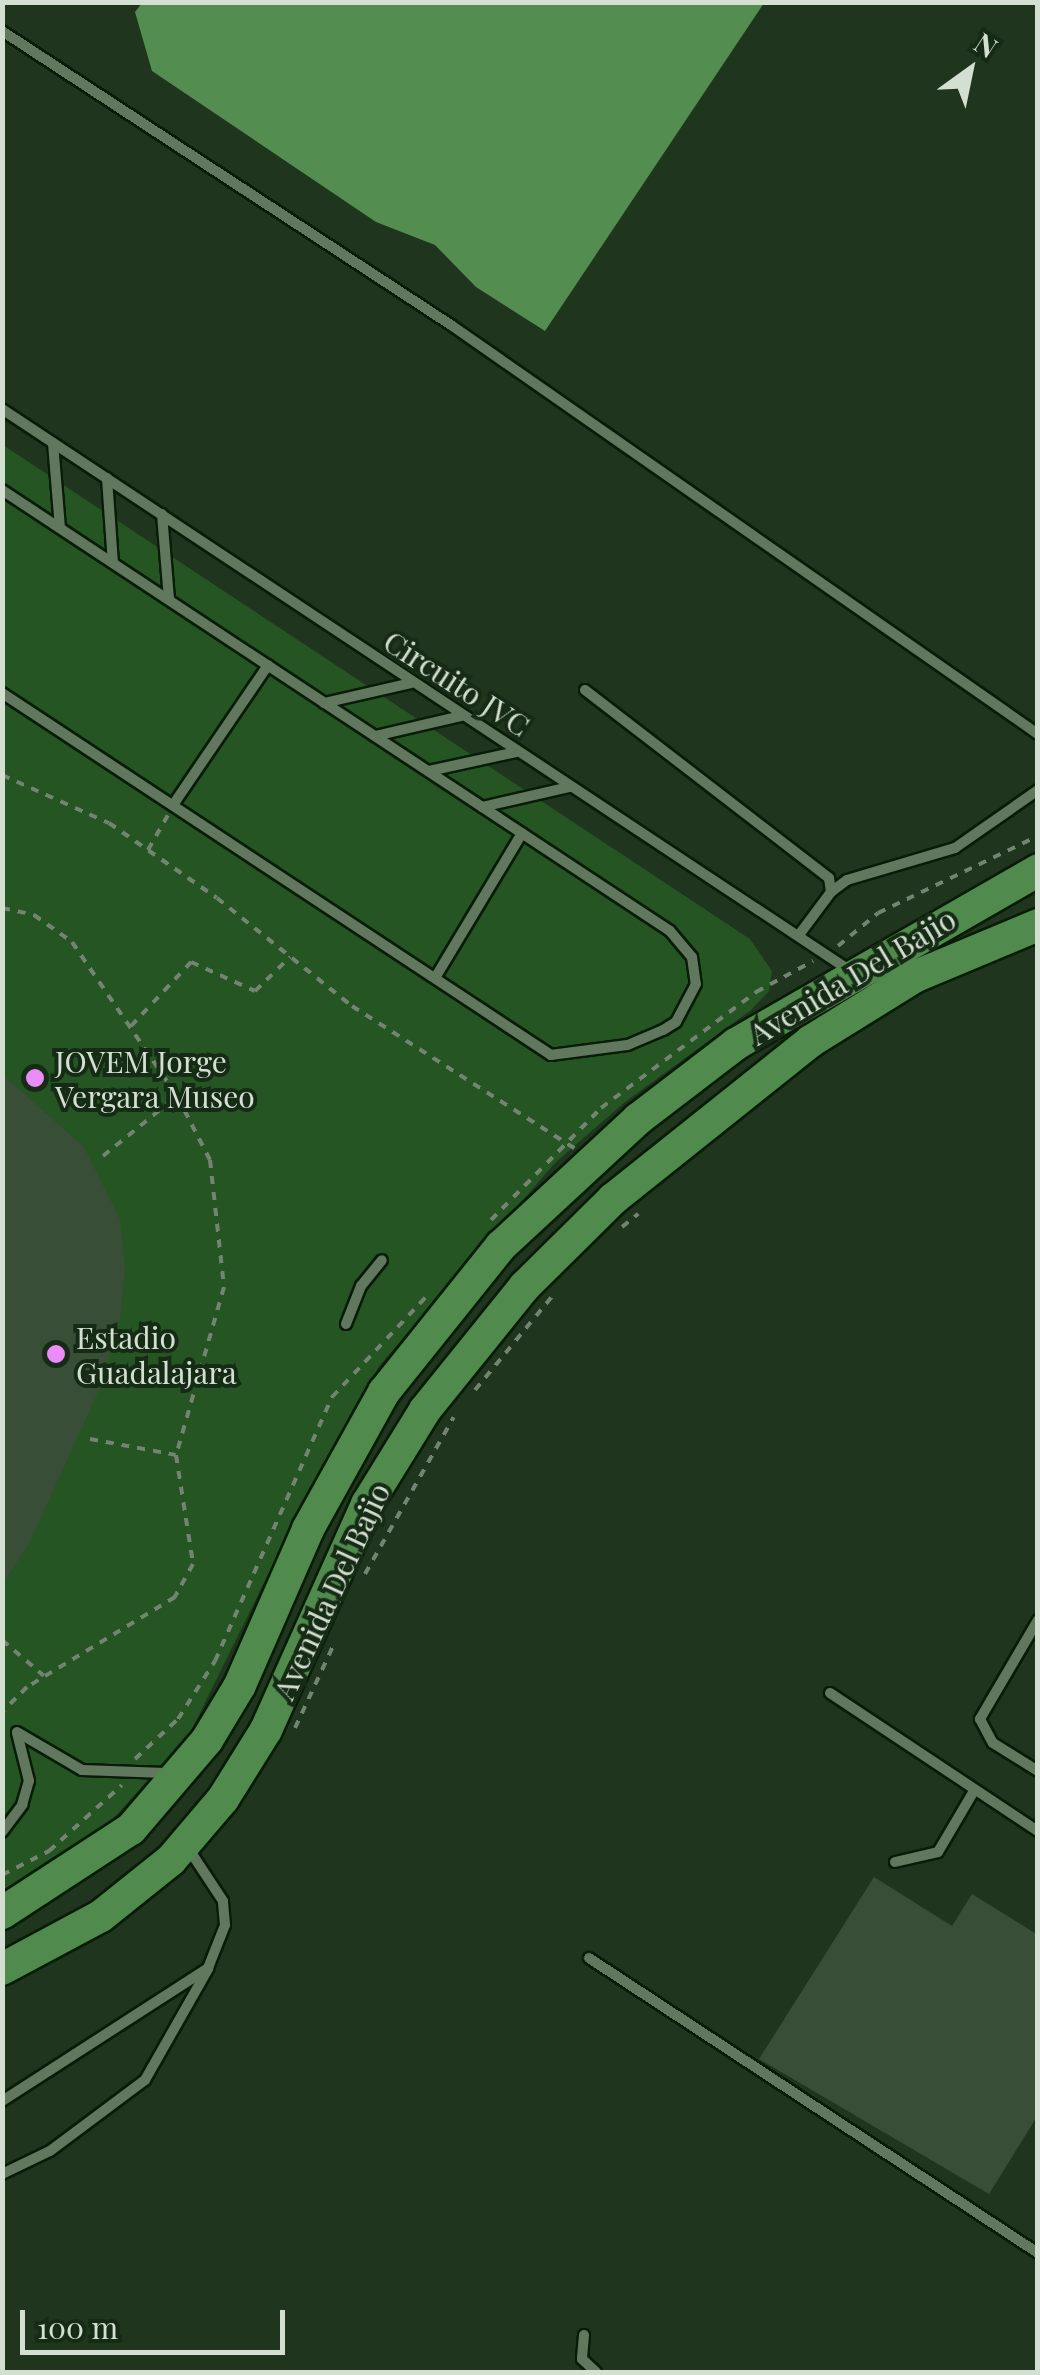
<!DOCTYPE html>
<html>
<head>
<meta charset="utf-8">
<style>
  body { margin:0 }
  #map { position:relative; width:1040px; height:2375px; overflow:hidden; background:#20351e; font-family:"Playfair Display",serif }
  div>[style] { position:absolute }
  [style*='--x'] { left:calc(var(--x)*1px); top:calc(var(--y)*1px); width:calc(var(--w)*1px); rotate:calc(var(--a)*1deg) }
  .green>* { inset:0; background:#245522 }
  .water>* { inset:0; background:#548d50 }
  .building>* { inset:0; background:#384e36 }
  .path>* { height:4px; margin-top:-2px; transform-origin:0; background:repeating-linear-gradient(90deg,#738471 0 8px,transparent 0 16px) }
  .roads { filter:drop-shadow(2px 0 #081c07) drop-shadow(-2px 0 #081c07) drop-shadow(0 2px #081c07) drop-shadow(0 -2px #081c07) }
  .service>* { height:10px; margin:-5px; padding:0 5px; transform-origin:5px; border-radius:5px; background:#61785e }
  .primary>* { height:32px; margin:-16px; padding:0 16px; transform-origin:16px; border-radius:16px; background:#508b4d }
  .dots>* { width:28px; height:28px; translate:-50% -50%; box-sizing:border-box; border:5px solid #162b15; border-radius:50% }
  span { translate:-50% -50%; white-space:nowrap; text-align:center; line-height:1.15; -webkit-text-stroke:8px #162b15; paint-order:stroke }
  .street-label { font-size:30px; color:#d3e0d1 }
  .poi-label { font-size:30px; color:#d3e0d1 }
  .left { translate:0 -50%; text-align:left }
  .frame { position:absolute; inset:0; border:5px solid #d3e0d1; pointer-events:none }
  .north { position:absolute; left:920px; top:20px; width:100px; height:100px; -webkit-text-stroke:8px #162b15; paint-order:stroke; rotate:33deg; font-size:28px; font-weight:700; line-height:40px; text-align:center; color:#d3e0d1 }
  .north::after { content:''; display:block; margin:auto; width:35px; height:45px; background:#d3e0d1; clip-path:polygon(50% 0,100% 100%,50% 72%,0 100%) }
  .scale { position:absolute; left:20px; top:2310px; width:265px; height:45px; box-sizing:border-box; border:5px solid #d3e0d1; border-top:0; padding-left:12px; font-size:30px; line-height:35px; white-space:nowrap; color:#d3e0d1; -webkit-text-stroke:8px #162b15; paint-order:stroke }
</style>
</head>
<body>
<div id="map">
  <div class="green">
    <div style="clip-path:polygon(3px 445px,750px 939px,772px 971px,769px 991px,751px 1010px,625px 1102px,555px 1163px,380px 1365px,322px 1465px,189px 1735px,112px 1820px,3px 1893px)"></div>
  </div>
  <div class="water">
    <div style="clip-path:polygon(142px 3px,142px 2px,764px 3px,545px 331px,476px 287px,435px 245px,376px 222px,152px 71px,135px 12px)"></div>
  </div>
  <div class="building">
    <div style="clip-path:polygon(2px 1074px,84px 1147px,120px 1219px,125px 1269px,120px 1320px,100px 1388px,29px 1544px,2px 1585px)"></div>
    <div style="clip-path:polygon(874px 1877px,952px 1926px,972px 1894px,1038px 1935px,1038px 2115px,989px 2194px,759px 2059px)"></div>
  </div>
  <div class="path">
    <div style="--x:2;--y:775;--w:117;--a:24.2"></div>
    <div style="--x:109;--y:823;--w:131;--a:34.8"></div>
    <div style="--x:217;--y:898;--w:173;--a:38.7"></div>
    <div style="--x:352;--y:1006;--w:264;--a:32.6"></div>
    <div style="--x:148;--y:850;--w:40;--a:-60.3"></div>
    <div style="--x:2;--y:908;--w:33;--a:12"></div>
    <div style="--x:34;--y:915;--w:47;--a:35.4"></div>
    <div style="--x:72;--y:942;--w:186;--a:55.7"></div>
    <div style="--x:177;--y:1096;--w:72;--a:62.7"></div>
    <div style="--x:210;--y:1160;--w:128;--a:83.7"></div>
    <div style="--x:224;--y:1287;--w:175;--a:105.9"></div>
    <div style="--x:176;--y:1455;--w:110;--a:81.1"></div>
    <div style="--x:193;--y:1564;--w:38;--a:119"></div>
    <div style="--x:175;--y:1597;--w:173;--a:148.7"></div>
    <div style="--x:27;--y:1687;--w:35;--a:135"></div>
    <div style="--x:838;--y:946;--w:52;--a:-39.5"></div>
    <div style="--x:878;--y:913;--w:178;--a:-25.7"></div>
    <div style="--x:131;--y:1026;--w:88;--a:-46.8"></div>
    <div style="--x:191;--y:962;--w:70;--a:24.4"></div>
    <div style="--x:255;--y:991;--w:49;--a:-44.2"></div>
    <div style="--x:103;--y:1156;--w:95;--a:-39"></div>
    <div style="--x:491;--y:1220;--w:157;--a:-45.5"></div>
    <div style="--x:601;--y:1108;--w:194;--a:-36.8"></div>
    <div style="--x:756;--y:992;--w:65;--a:-28.5"></div>
    <div style="--x:622;--y:1227;--w:21;--a:-39"></div>
    <div style="--x:475;--y:1390;--w:126;--a:-50.5"></div>
    <div style="--x:90;--y:1439;--w:87;--a:10.5"></div>
    <div style="--x:365;--y:1574;--w:180;--a:-60.5"></div>
    <div style="--x:2;--y:1640;--w:55;--a:40.6"></div>
    <div style="--x:295;--y:1728;--w:95;--a:-65.1"></div>
    <div style="--x:135;--y:1759;--w:59;--a:-42.9"></div>
    <div style="--x:178;--y:1719;--w:69;--a:-57.5"></div>
    <div style="--x:215;--y:1661;--w:289;--a:-66.1"></div>
    <div style="--x:332;--y:1397;--w:139;--a:-46.8"></div>
    <div style="--x:2;--y:1875;--w:53;--a:-27.1"></div>
    <div style="--x:49;--y:1851;--w:98;--a:-42.1"></div>
  </div>
  <div class="roads">
    <div class="service">
      <div style="--x:2;--y:31;--w:537;--a:33.22"></div>
      <div style="--x:451;--y:325;--w:715;--a:34.87"></div>
      <div style="--x:2;--y:409;--w:1020;--a:33.52"></div>
      <div style="--x:53;--y:443;--w:85;--a:85.3"></div>
      <div style="--x:107;--y:478;--w:85;--a:86"></div>
      <div style="--x:2;--y:490;--w:800;--a:33.43"></div>
      <div style="--x:670;--y:931;--w:34;--a:50"></div>
      <div style="--x:692;--y:957;--w:27;--a:82"></div>
      <div style="--x:696;--y:984;--w:43;--a:117.8"></div>
      <div style="--x:676;--y:1022;--w:15;--a:148"></div>
      <div style="--x:663;--y:1030;--w:39;--a:157"></div>
      <div style="--x:627;--y:1045;--w:77;--a:172.5"></div>
      <div style="--x:551;--y:1055;--w:658;--a:-146.6"></div>
      <div style="--x:162;--y:514;--w:86;--a:85.3"></div>
      <div style="--x:585;--y:690;--w:308;--a:37.6"></div>
      <div style="--x:829;--y:878;--w:14;--a:82"></div>
      <div style="--x:831;--y:892;--w:54;--a:126.7"></div>
      <div style="--x:324;--y:703;--w:89;--a:-12.9"></div>
      <div style="--x:375;--y:736;--w:88;--a:-13.1"></div>
      <div style="--x:429;--y:771;--w:89;--a:-12.3"></div>
      <div style="--x:173;--y:805;--w:169;--a:-55.8"></div>
      <div style="--x:482;--y:807;--w:89;--a:-12.9"></div>
      <div style="--x:831;--y:892;--w:20;--a:-37"></div>
      <div style="--x:847;--y:880;--w:113;--a:-16.5"></div>
      <div style="--x:955;--y:848;--w:101;--a:-34.9"></div>
      <div style="--x:435;--y:978;--w:169;--a:-59"></div>
      <div style="--x:346;--y:1324;--w:41;--a:-68.5"></div>
      <div style="--x:361;--y:1286;--w:33;--a:-51"></div>
      <div style="--x:1038;--y:1620;--w:115;--a:120.4"></div>
      <div style="--x:980;--y:1719;--w:27;--a:62"></div>
      <div style="--x:993;--y:1743;--w:53;--a:31.9"></div>
      <div style="--x:830;--y:1693;--w:250;--a:33.6"></div>
      <div style="--x:17;--y:1732;--w:75;--a:30.3"></div>
      <div style="--x:82;--y:1770;--w:84;--a:2"></div>
      <div style="--x:2;--y:1832;--w:34;--a:-53"></div>
      <div style="--x:22;--y:1805;--w:25;--a:-74"></div>
      <div style="--x:29;--y:1781;--w:49;--a:-104"></div>
      <div style="--x:895;--y:1862;--w:44;--a:-13.1"></div>
      <div style="--x:938;--y:1852;--w:71;--a:-59.5"></div>
      <div style="--x:589;--y:1958;--w:537;--a:33.31"></div>
      <div style="--x:2;--y:2101;--w:245;--a:-32.8"></div>
      <div style="--x:208;--y:1968;--w:46;--a:-68.4"></div>
      <div style="--x:225;--y:1925;--w:24;--a:-95"></div>
      <div style="--x:223;--y:1901;--w:64;--a:-123.4"></div>
      <div style="--x:2;--y:2174;--w:53;--a:-25.6"></div>
      <div style="--x:50;--y:2151;--w:119;--a:-36.8"></div>
      <div style="--x:145;--y:2080;--w:128;--a:-60.4"></div>
      <div style="--x:584;--y:2335;--w:24;--a:95"></div>
      <div style="--x:582;--y:2359;--w:19;--a:43"></div>
    </div>
    <div class="primary">
      <div style="--x:2;--y:1913;--w:154;--a:-33.1"></div>
      <div style="--x:131;--y:1829;--w:117;--a:-49.5"></div>
      <div style="--x:207;--y:1740;--w:64;--a:-59"></div>
      <div style="--x:240;--y:1685;--w:170;--a:-66.4"></div>
      <div style="--x:308;--y:1529;--w:157;--a:-61"></div>
      <div style="--x:384;--y:1392;--w:187;--a:-51.3"></div>
      <div style="--x:501;--y:1246;--w:187;--a:-42.8"></div>
      <div style="--x:638;--y:1119;--w:123;--a:-37.4"></div>
      <div style="--x:736;--y:1044;--w:349;--a:-29.9"></div>
      <div style="--x:2;--y:1969;--w:112;--a:-28.2"></div>
      <div style="--x:101;--y:1916;--w:90;--a:-38.7"></div>
      <div style="--x:171;--y:1860;--w:80;--a:-49.6"></div>
      <div style="--x:223;--y:1799;--w:81;--a:-58.1"></div>
      <div style="--x:266;--y:1730;--w:248;--a:-65.9"></div>
      <div style="--x:367;--y:1504;--w:110;--a:-58.3"></div>
      <div style="--x:425;--y:1410;--w:159;--a:-51.1"></div>
      <div style="--x:525;--y:1286;--w:124;--a:-44.7"></div>
      <div style="--x:613;--y:1199;--w:253;--a:-38.6"></div>
      <div style="--x:811;--y:1041;--w:123;--a:-31.8"></div>
      <div style="--x:916;--y:976;--w:132;--a:-22.7"></div>
    </div>
  </div>
  <div class="dots">
    <div style="left:35px;top:1078px;background:#ec8cfa"></div>
    <div style="left:56px;top:1354px;background:#ec8cfa"></div>
  </div>
  <div class="street-label">
    <span style="left:457px;top:683px;rotate:33deg">Circuito JVC</span>
    <span style="left:852px;top:976px;rotate:-31deg">Avenida Del Bajio</span>
    <span style="left:331px;top:1591px;rotate:-65deg">Avenida Del Bajio</span>
  </div>
  <div class="poi-label">
    <span class="left" style="left:55px;top:1078px">JOVEM Jorge<br>Vergara Museo</span>
    <span class="left" style="left:76px;top:1354px">Estadio<br>Guadalajara</span>
  </div>
  <div class="frame"></div>
  <div class="north">N</div>
  <div class="scale">100 m</div>
</div>
</body>
</html>
